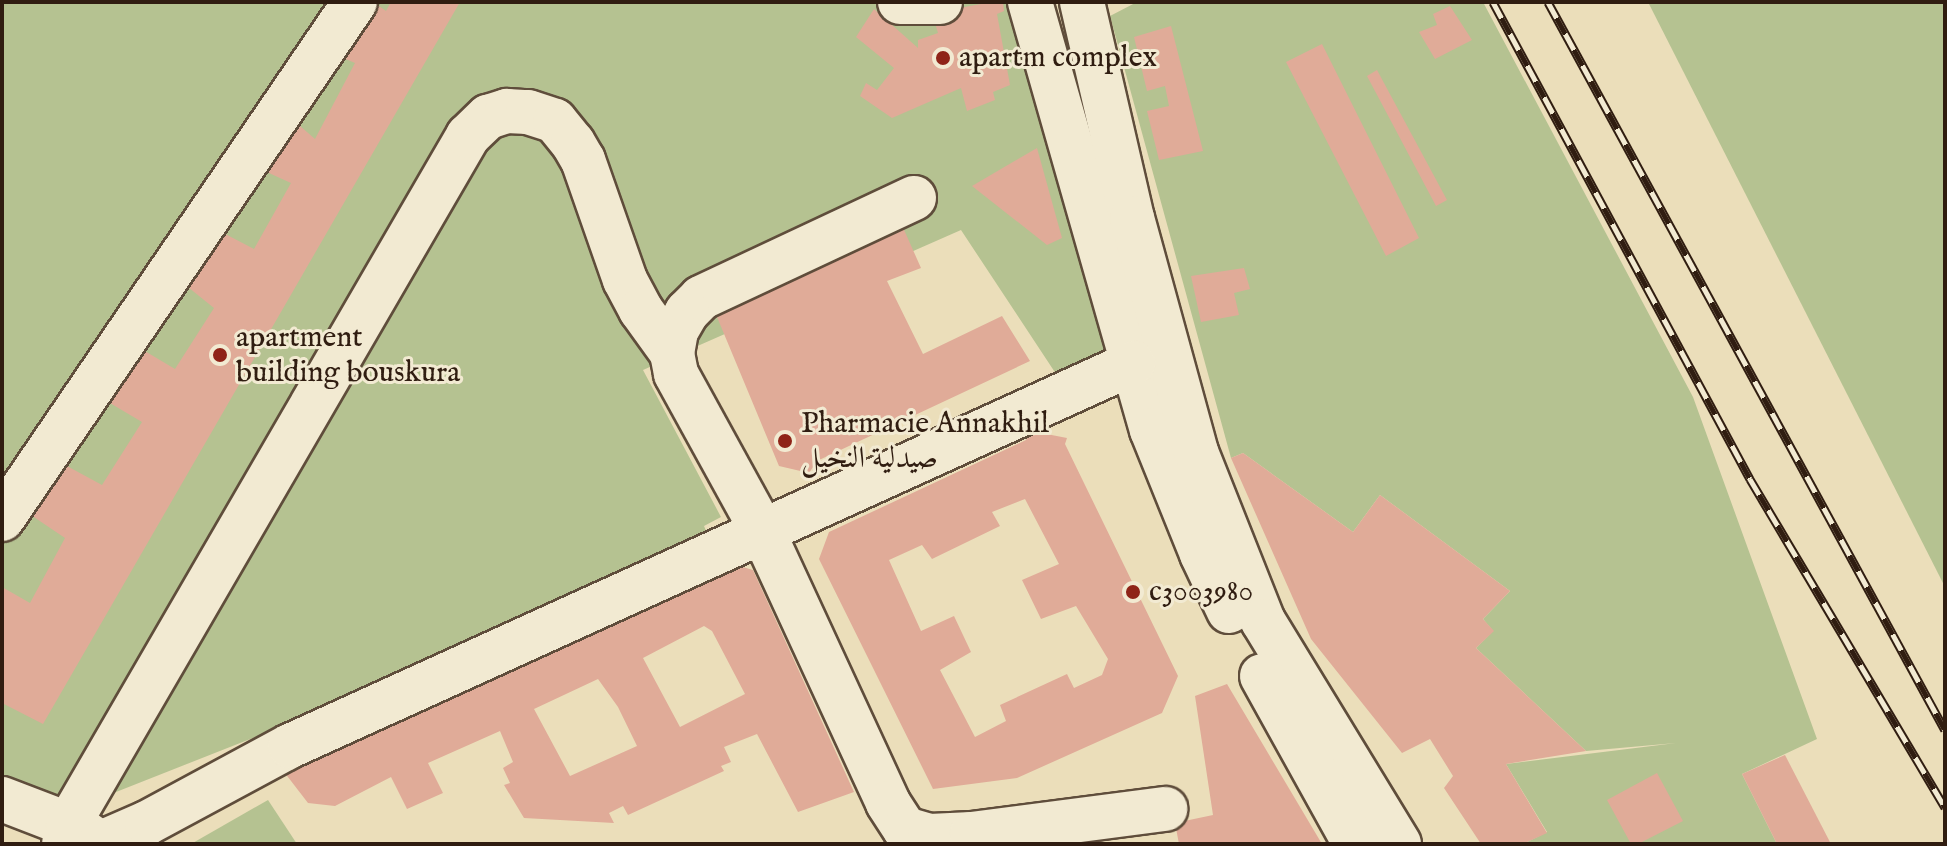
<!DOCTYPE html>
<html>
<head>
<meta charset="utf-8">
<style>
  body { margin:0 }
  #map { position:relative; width:1947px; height:846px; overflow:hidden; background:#ebdeba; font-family:"IM FELL English",Amiri,serif }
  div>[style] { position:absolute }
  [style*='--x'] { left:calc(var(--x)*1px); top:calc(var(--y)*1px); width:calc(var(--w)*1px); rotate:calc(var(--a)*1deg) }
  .green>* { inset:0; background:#b5c291 }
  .building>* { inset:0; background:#e0ab98 }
  .roads { filter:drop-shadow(2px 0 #5f4d3b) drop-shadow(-2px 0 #5f4d3b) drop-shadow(0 2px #5f4d3b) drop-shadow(0 -2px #5f4d3b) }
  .minor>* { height:44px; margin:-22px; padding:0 22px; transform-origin:22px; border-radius:22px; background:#f2ead2 }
  .rail>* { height:9px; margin-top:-4.5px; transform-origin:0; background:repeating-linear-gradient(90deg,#f2ead2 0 18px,#301d11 0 36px); box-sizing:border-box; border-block:2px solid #301d11 }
  .dots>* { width:22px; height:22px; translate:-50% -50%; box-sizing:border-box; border:4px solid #f2ead2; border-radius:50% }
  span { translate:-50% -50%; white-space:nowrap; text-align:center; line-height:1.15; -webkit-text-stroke:6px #f2ead2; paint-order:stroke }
  .poi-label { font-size:30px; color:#301d11 }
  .left { translate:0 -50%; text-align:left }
  .frame { position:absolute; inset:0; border:4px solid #301d11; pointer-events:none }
</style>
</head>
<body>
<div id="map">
  <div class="green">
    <div style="clip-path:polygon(2px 2px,1015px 2px,1110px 365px,1064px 386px,961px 230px,643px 370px,721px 517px,704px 526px,716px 555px,73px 809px,2px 790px)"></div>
    <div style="clip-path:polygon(1137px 2px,1483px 2px,1693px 397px,1817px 739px,1742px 774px,1777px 844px,1523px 844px,1547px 832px,1506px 764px,1676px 743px,1586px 751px,1476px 648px,1493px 631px,1483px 619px,1510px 591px,1380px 495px,1353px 532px,1243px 453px,1231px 458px,1110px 16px)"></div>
    <div style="clip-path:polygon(1648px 2px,1945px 2px,1945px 587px)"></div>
    <div style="clip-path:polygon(268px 800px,297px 844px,191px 844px)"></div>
  </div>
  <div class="building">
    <div style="clip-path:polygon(373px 2px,386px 11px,391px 2px,460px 2px,43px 724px,2px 703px,2px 587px,30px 603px,65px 538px,25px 511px,54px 459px,102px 485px,142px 422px,93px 393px,128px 341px,175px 369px,214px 308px,173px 275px,208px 225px,254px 249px,291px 183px,249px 164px,285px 113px,315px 139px,355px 63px,329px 52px)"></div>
    <div style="clip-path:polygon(992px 2px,1003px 2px,1004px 11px,997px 14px,1010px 85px,993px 92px,995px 100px,967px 111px,961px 88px,892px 118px,860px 96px,866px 83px,877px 90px,894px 68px,856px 37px,874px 9px,918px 48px,918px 40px,938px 33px,932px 13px)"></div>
    <div style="clip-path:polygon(1450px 6px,1472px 40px,1435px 59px,1419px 32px,1437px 25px,1433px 14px)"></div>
    <div style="clip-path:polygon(1171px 26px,1203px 151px,1159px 160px,1147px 111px,1169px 106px,1165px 86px,1147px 91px,1134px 37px)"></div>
    <div style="clip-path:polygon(1322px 44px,1419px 238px,1386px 256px,1286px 62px)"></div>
    <div style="clip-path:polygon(1377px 70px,1447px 200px,1436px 206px,1367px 76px)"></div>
    <div style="clip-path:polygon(1037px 148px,1062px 238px,1047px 245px,972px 186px)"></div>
    <div style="clip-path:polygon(901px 223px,921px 268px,887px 281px,923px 354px,1002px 316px,1030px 361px,817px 461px,809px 473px,779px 466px,717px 317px)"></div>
    <div style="clip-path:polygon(1244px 268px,1250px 289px,1234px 293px,1239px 315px,1201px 322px,1191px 276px)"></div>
    <div style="clip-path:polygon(evenodd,1031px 431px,1067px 438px,1065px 444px,1178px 676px,1162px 713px,1017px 778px,933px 789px,819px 559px,829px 532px,1026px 440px,1031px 431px,1025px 499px,1059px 564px,1022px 580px,1041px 619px,1076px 606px,1108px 659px,1102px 675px,1074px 688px,1067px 674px,1000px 705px,1006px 721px,975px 737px,940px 670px,971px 652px,954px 616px,921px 631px,889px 560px,922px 545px,932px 559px,1000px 526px,992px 512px,1025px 499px)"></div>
    <div style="clip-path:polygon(1243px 453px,1353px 532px,1380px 495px,1510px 591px,1483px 619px,1494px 631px,1476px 648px,1586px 751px,1506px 764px,1547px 833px,1523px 844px,1481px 844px,1444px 788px,1453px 776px,1430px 739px,1402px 753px,1311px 639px,1231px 458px)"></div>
    <div style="clip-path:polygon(evenodd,715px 559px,753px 570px,854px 792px,798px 812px,757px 734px,724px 747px,731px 762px,721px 766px,724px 771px,628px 815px,623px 806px,609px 813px,614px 823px,524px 818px,504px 785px,510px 783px,503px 768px,513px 762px,500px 731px,428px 763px,443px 793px,407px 809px,391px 777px,335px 806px,308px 803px,281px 768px,715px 559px,704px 626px,712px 631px,745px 694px,680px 727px,643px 658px,704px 626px,715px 559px,598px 679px,618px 707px,637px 746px,570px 776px,534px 709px,598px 679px)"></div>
    <div style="clip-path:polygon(1227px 684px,1322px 844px,1179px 844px,1175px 823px,1213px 815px,1195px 696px)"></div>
    <div style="clip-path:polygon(1785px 755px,1831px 844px,1777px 844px,1742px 774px)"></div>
    <div style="clip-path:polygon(1657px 773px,1683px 821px,1638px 844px,1631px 844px,1607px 800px)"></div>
  </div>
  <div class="roads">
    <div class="minor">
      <div style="--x:900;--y:2;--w:40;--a:0"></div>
      <div style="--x:1030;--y:2;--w:445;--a:74.1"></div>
      <div style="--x:1152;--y:430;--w:134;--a:68"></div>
      <div style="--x:1202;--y:554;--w:63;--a:64.7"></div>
      <div style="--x:1082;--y:2;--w:222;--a:77"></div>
      <div style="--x:1132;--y:218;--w:243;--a:74.7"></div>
      <div style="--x:1196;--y:452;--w:182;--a:68.4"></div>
      <div style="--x:1263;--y:621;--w:261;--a:58.6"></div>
      <div style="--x:914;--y:198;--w:235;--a:154.9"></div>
      <div style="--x:701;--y:298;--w:20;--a:135"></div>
      <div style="--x:687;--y:312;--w:22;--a:120"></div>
      <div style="--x:676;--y:331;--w:22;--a:100"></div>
      <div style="--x:672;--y:353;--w:21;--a:79"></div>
      <div style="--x:676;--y:374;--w:180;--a:61.2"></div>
      <div style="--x:763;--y:532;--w:298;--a:65.2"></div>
      <div style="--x:888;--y:803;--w:31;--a:57"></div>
      <div style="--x:905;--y:829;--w:26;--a:16"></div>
      <div style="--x:930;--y:836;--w:42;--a:-2.7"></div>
      <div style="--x:972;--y:834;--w:195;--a:-7.4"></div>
      <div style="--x:2;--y:519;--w:626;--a:-55.68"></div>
      <div style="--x:1262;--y:676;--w:192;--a:61"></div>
      <div style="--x:2;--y:799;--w:84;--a:21"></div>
      <div style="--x:80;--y:829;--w:19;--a:36"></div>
      <div style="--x:64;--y:844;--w:19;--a:-78"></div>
      <div style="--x:68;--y:825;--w:797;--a:-59.86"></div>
      <div style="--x:468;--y:136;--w:28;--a:-44"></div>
      <div style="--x:488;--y:117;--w:20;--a:-18"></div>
      <div style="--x:507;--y:111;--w:21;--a:3"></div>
      <div style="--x:528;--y:112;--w:28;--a:18"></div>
      <div style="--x:555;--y:121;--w:28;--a:51"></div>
      <div style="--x:573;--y:143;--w:20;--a:60"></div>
      <div style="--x:583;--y:160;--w:127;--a:70.7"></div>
      <div style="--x:625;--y:280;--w:34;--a:62"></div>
      <div style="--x:641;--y:310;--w:53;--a:54.2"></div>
      <div style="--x:99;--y:844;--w:52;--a:-23.6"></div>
      <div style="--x:147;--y:823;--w:162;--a:-28.3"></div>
      <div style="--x:290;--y:746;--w:926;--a:-24.43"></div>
    </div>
  </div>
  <div class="rail">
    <div style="--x:1493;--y:2;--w:542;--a:61.68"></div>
    <div style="--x:1750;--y:479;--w:382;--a:59.3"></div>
    <div style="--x:1548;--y:2;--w:829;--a:61.4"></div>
  </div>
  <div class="dots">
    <div style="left:943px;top:58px;background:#8f2418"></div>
    <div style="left:220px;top:355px;background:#8f2418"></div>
    <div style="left:785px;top:441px;background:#8f2418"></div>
    <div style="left:1133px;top:592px;background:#8f2418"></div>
  </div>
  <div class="poi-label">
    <span class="left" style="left:959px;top:58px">apartm complex</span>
    <span class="left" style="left:236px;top:355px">apartment<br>building bouskura</span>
    <span class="left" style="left:801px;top:441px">Pharmacie Annakhil<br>صيدلية النخيل</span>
    <span class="left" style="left:1149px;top:592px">c3003980</span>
  </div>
  <div class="frame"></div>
</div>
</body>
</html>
